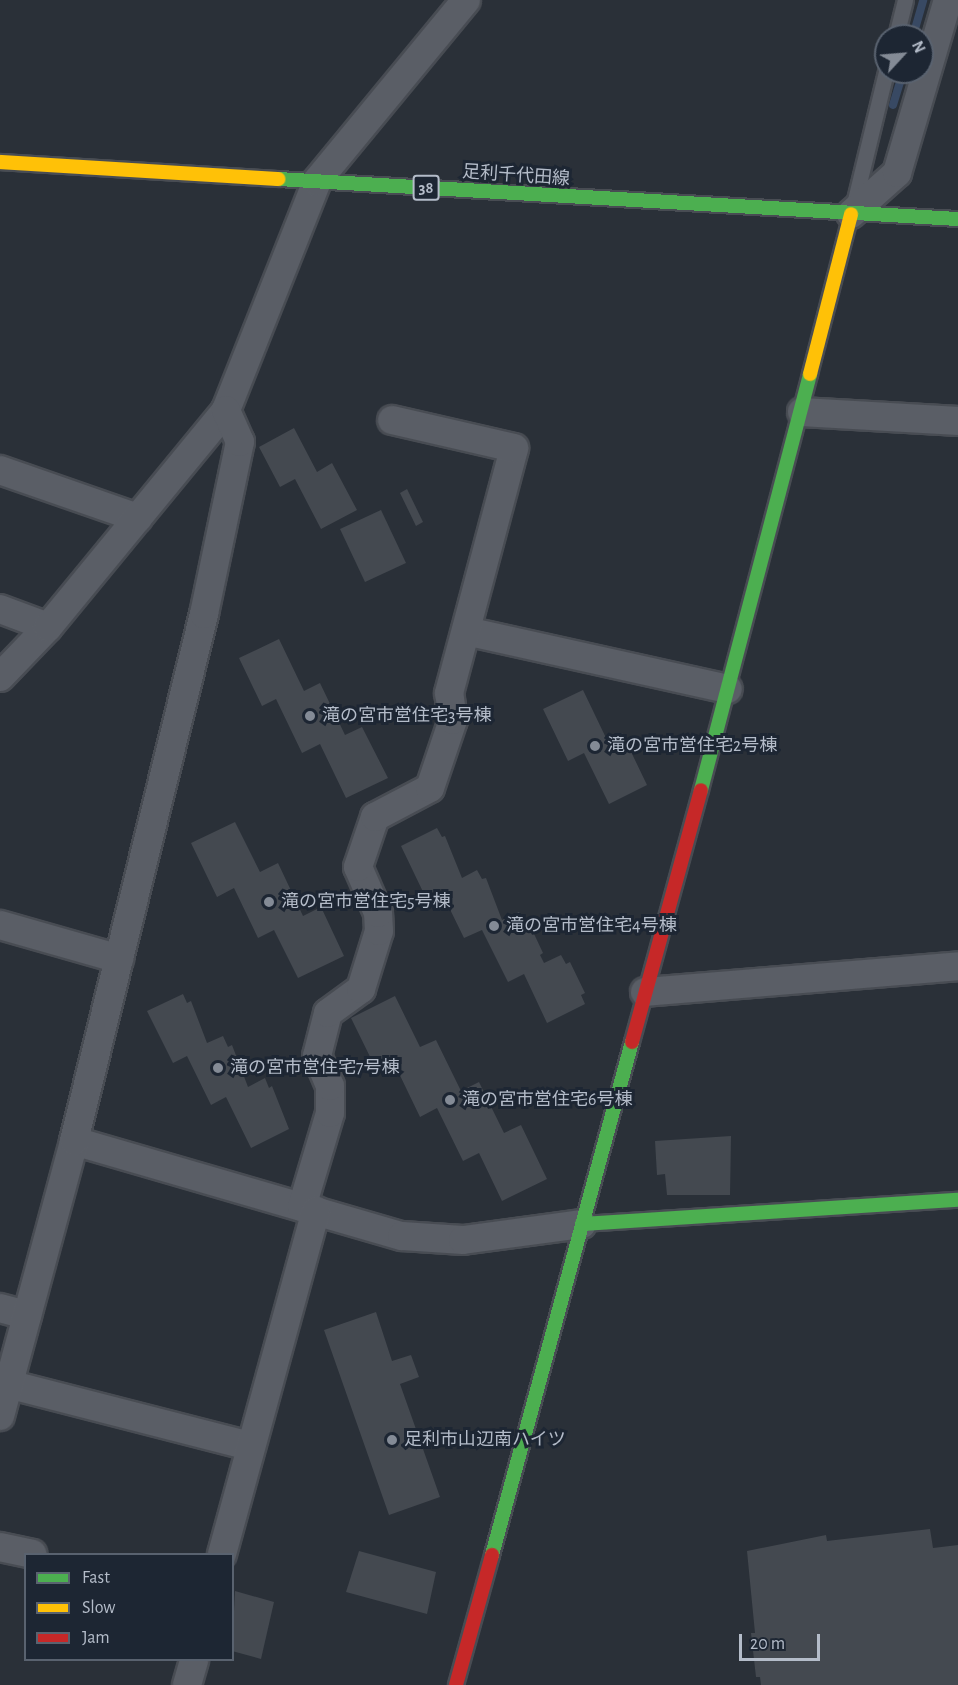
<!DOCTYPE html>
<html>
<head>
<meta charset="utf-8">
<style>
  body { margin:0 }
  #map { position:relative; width:958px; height:1685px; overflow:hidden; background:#2a3038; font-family:"Alegreya Sans","Noto Sans JP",sans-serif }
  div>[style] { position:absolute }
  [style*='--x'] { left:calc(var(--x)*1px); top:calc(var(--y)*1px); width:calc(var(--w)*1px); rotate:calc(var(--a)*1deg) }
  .stream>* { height:8px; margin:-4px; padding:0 4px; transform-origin:4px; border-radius:4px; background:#384963 }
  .building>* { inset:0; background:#444950 }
  .roads { filter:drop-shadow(2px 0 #484c53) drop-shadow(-2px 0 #484c53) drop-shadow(0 2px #484c53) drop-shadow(0 -2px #484c53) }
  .lane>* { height:15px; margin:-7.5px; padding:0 7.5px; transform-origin:7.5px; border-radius:7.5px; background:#5a5e66 }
  .street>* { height:28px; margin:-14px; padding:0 14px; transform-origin:14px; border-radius:14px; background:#5a5e66 }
  .fast>* { height:14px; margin:-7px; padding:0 7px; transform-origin:7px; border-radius:7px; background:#4caf50 }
  .slow>* { height:14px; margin:-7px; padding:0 7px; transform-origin:7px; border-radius:7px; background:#ffc107 }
  .jam>* { height:14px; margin:-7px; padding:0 7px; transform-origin:7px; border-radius:7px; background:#c62828 }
  .dots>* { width:16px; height:16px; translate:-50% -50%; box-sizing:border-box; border:3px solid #1d2633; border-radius:50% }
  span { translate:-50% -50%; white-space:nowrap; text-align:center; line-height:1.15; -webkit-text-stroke:6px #1d2633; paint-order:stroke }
  .shield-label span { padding:2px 4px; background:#1d2633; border:2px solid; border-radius:4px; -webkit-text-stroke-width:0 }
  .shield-label { font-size:16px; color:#b4bcc9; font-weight:700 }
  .street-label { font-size:18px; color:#b4bcc9 }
  .poi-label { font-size:18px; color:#b4bcc9 }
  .left { translate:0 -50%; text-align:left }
  .legend { position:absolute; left:24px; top:1553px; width:210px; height:108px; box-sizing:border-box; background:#1d2633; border:2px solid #59626f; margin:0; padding:8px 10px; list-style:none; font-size:18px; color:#b4bcc9 }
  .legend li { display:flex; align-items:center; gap:12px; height:30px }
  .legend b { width:30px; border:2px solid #59626f }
  .north { position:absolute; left:874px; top:24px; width:60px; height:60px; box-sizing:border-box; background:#1d2633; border:2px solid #59626f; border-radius:50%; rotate:64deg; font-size:16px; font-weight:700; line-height:24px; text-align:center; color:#b4bcc9 }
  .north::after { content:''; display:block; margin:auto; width:21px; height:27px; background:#848b96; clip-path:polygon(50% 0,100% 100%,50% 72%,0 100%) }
  .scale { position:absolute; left:739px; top:1634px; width:81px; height:27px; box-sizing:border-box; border:3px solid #b4bcc9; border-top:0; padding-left:8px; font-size:18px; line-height:21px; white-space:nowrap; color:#b4bcc9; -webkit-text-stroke:4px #1d2633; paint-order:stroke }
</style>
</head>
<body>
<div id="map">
  <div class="stream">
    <div style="--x:913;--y:36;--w:37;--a:-74"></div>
    <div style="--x:893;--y:105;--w:34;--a:-73"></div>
  </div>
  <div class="building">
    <div style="clip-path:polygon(294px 428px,317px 472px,332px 463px,357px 510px,321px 529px,295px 479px,280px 487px,259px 447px)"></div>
    <div style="clip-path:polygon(407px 489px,423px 522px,416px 526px,400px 493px)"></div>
    <div style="clip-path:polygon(381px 510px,406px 563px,365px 582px,340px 529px)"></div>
    <div style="clip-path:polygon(279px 639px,304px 691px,320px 683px,345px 735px,362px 727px,388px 778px,346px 798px,320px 744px,302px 753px,276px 699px,262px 706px,239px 658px)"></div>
    <div style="clip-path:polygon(583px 690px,607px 740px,622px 733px,647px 785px,609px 804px,584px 753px,568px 761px,543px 709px)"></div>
    <div style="clip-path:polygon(235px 822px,260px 872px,278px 863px,303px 916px,321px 907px,344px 956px,298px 978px,274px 930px,258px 938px,234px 888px,217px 897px,191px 843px)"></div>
    <div style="clip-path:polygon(437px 828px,442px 837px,445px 836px,462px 878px,477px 870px,482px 879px,486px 878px,502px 920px,519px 912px,524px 923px,528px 921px,543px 953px,540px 955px,544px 963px,561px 955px,566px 964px,570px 962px,585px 993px,581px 995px,585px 1004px,547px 1023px,524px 974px,508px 982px,482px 930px,464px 938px,440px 889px,425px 896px,401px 846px)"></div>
    <div style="clip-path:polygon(183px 994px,187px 1003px,191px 1001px,207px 1043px,223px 1036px,228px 1047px,232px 1045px,248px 1087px,265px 1078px,269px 1088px,272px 1086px,289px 1129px,251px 1148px,226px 1097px,211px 1105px,187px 1056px,173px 1063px,147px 1011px)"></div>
    <div style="clip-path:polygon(395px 996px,420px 1047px,436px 1040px,461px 1091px,479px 1082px,504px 1133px,521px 1125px,547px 1179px,502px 1201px,479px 1153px,463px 1161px,437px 1108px,420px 1117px,394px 1063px,377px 1071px,351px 1018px)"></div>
    <div style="clip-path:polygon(731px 1136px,730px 1195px,667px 1195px,665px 1174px,657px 1175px,655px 1141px)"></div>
    <div style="clip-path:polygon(376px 1312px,392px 1361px,411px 1355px,419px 1377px,400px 1384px,440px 1497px,389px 1515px,324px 1330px)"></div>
    <div style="clip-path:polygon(930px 1529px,933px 1548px,958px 1545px,958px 1685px,761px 1685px,760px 1677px,756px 1677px,751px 1633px,755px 1633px,747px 1551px,826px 1535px,827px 1541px)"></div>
    <div style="clip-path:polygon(359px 1551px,436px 1572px,427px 1614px,346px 1592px)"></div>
    <div style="clip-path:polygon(235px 1591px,274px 1602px,261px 1659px,232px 1651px)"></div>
  </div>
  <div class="roads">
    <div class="lane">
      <div style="--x:896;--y:36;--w:37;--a:-76"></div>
      <div style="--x:853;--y:208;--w:140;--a:-76.4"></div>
    </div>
    <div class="street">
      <div style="--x:851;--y:214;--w:62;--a:-41.7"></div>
      <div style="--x:897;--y:173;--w:180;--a:-73.6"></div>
      <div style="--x:802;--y:412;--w:156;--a:3.3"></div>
      <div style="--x:0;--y:470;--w:146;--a:19.2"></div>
      <div style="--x:0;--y:609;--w:51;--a:20.6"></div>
      <div style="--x:466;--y:631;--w:268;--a:12.5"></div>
      <div style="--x:0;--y:677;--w:69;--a:-46.2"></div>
      <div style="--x:48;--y:627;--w:281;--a:-50.6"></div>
      <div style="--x:226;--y:410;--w:246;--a:-68.3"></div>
      <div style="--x:317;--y:181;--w:234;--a:-50.5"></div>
      <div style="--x:0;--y:925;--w:124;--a:15.9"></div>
      <div style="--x:645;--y:992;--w:314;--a:-4.7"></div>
      <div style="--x:74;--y:1141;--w:341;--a:16.2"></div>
      <div style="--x:402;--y:1236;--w:61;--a:3.8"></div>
      <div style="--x:463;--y:1240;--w:120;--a:-7.7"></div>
      <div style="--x:302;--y:1207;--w:98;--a:-73.4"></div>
      <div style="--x:330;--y:1113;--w:27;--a:-90"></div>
      <div style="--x:330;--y:1086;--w:33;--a:-113"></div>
      <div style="--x:317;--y:1056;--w:44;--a:-75.7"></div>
      <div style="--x:328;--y:1013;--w:41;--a:-36"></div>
      <div style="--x:361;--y:989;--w:61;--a:-72.8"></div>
      <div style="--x:379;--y:931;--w:18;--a:-93"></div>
      <div style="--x:378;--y:913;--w:50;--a:-113.5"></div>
      <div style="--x:358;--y:867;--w:53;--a:-71.2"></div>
      <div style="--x:375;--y:817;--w:62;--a:-27.8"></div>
      <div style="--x:430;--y:788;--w:72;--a:-71.3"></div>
      <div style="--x:453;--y:720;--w:27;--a:-98"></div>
      <div style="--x:449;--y:693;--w:253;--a:-75.1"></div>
      <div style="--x:514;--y:448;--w:125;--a:-167.1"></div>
      <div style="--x:0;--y:1308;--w:28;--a:15"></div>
      <div style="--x:8;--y:1384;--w:250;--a:14.4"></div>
      <div style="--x:0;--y:1416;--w:285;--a:-74.9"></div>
      <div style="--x:74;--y:1141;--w:543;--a:-76.14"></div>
      <div style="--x:204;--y:614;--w:176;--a:-78.2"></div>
      <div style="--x:240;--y:442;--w:35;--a:-114"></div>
      <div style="--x:0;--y:1547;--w:33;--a:12"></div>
      <div style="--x:222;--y:1554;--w:356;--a:-74.7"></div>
      <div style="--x:187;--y:1685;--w:26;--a:-74"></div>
    </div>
    <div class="fast">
      <div style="--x:278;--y:179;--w:681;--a:3.37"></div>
      <div style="--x:701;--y:790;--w:430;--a:-75.3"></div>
      <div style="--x:582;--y:1224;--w:377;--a:-3.7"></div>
      <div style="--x:492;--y:1555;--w:532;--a:-74.74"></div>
    </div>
    <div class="slow">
      <div style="--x:0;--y:162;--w:279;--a:3.5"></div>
      <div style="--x:810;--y:374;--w:165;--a:-75.6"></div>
    </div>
    <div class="jam">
      <div style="--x:632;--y:1042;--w:261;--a:-74.7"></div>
      <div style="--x:456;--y:1685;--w:135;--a:-74.5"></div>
    </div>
  </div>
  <div class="dots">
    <div style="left:310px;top:716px;background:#848b96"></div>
    <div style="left:595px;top:746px;background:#848b96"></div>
    <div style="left:269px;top:902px;background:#848b96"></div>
    <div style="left:494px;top:926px;background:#848b96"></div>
    <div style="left:218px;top:1068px;background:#848b96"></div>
    <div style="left:450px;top:1100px;background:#848b96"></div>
    <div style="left:392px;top:1440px;background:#848b96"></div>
  </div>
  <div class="shield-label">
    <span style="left:426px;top:188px">38</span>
  </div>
  <div class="street-label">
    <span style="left:516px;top:176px;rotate:4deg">足利千代田線</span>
  </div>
  <div class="poi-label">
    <span class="left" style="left:322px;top:716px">滝の宮市営住宅3号棟</span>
    <span class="left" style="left:607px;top:746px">滝の宮市営住宅2号棟</span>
    <span class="left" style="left:281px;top:902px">滝の宮市営住宅5号棟</span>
    <span class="left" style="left:506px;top:926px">滝の宮市営住宅4号棟</span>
    <span class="left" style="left:230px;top:1068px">滝の宮市営住宅7号棟</span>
    <span class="left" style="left:462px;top:1100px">滝の宮市営住宅6号棟</span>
    <span class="left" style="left:404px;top:1440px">足利市山辺南ハイツ</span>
  </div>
  <ul class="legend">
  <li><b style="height:8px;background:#4caf50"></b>Fast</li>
  <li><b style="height:8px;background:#ffc107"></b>Slow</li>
  <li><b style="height:8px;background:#c62828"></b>Jam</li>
  </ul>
  <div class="north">N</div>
  <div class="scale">20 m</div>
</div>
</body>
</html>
